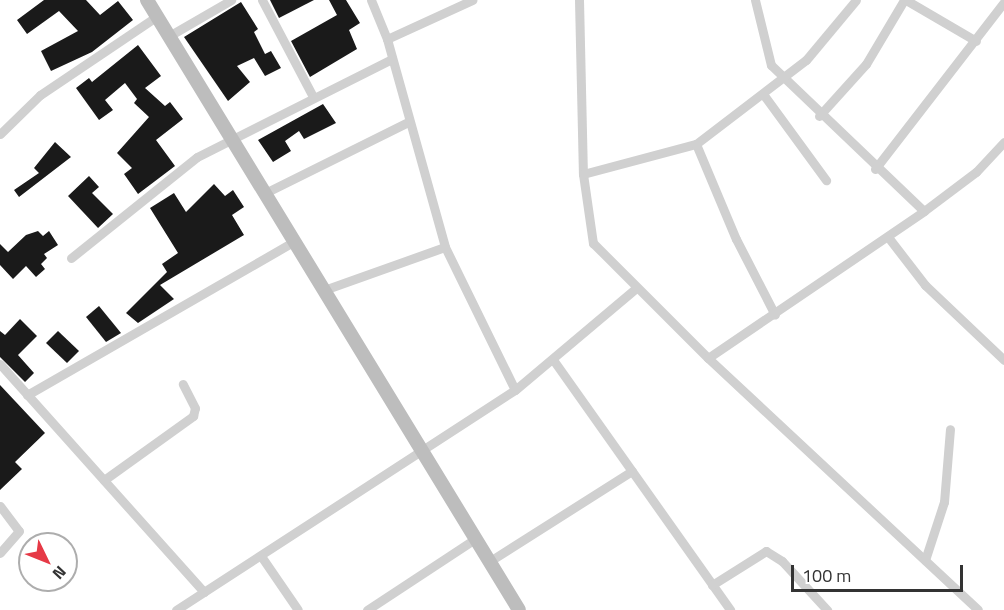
<!DOCTYPE html>
<html>
<head>
<meta charset="utf-8">
<style>
  body { margin:0 }
  #map { position:relative; width:1004px; height:610px; overflow:hidden; background:#fff; font-family:"Titillium Web",sans-serif }
  div>[style] { position:absolute }
  [style*='--x'] { left:calc(var(--x)*1px); top:calc(var(--y)*1px); width:calc(var(--w)*1px); rotate:calc(var(--a)*1deg) }
  .building>* { inset:0; background:#1a1a1a }
  .minor>* { height:9px; margin:-4.5px; padding:0 4.5px; transform-origin:4.5px; border-radius:4.5px; background:#d0d0d0 }
  .secondary>* { height:14px; margin:-7px; padding:0 7px; transform-origin:7px; border-radius:7px; background:#bdbdbd }
  span { translate:-50% -50%; white-space:nowrap; text-align:center; line-height:1.15; -webkit-text-stroke:6px #fff; paint-order:stroke }
  .north { position:absolute; left:18px; top:532px; width:60px; height:60px; box-sizing:border-box; background:#fff; border:2px solid #adadad; border-radius:50%; rotate:133deg; font-size:16px; font-weight:700; line-height:24px; text-align:center; color:#333 }
  .north::after { content:''; display:block; margin:auto; width:21px; height:27px; background:#e63946; clip-path:polygon(50% 0,100% 100%,50% 72%,0 100%) }
  .scale { position:absolute; left:791px; top:565px; width:172px; height:27px; box-sizing:border-box; border:3px solid #333; border-top:0; padding-left:8px; font-size:18px; line-height:21px; white-space:nowrap; color:#333; -webkit-text-stroke:4px #fff; paint-order:stroke }
</style>
</head>
<body>
<div id="map">
  <div class="building">
    <div style="clip-path:polygon(44px 0,86px 0,100px 15px,118px 1px,133px 20px,92px 52px,51px 71px,41px 51px,78px 31px,59px 11px,27px 34px,17px 20px)"></div>
    <div style="clip-path:polygon(270px 0,314px 0,279px 18px)"></div>
    <div style="clip-path:polygon(329px 0,346px 0,360px 23px,349px 30px,357px 49px,310px 77px,291px 41px,337px 15px)"></div>
    <div style="clip-path:polygon(241px 2px,258px 29px,254px 32px,265px 54px,271px 51px,281px 68px,265px 76px,254px 58px,237px 66px,250px 82px,228px 101px,184px 37px)"></div>
    <div style="clip-path:polygon(138px 45px,161px 76px,145px 88px,165px 106px,170px 102px,183px 119px,156px 140px,175px 166px,138px 194px,124px 174px,132px 168px,117px 153px,149px 117px,134px 103px,137px 99px,125px 83px,105px 100px,113px 110px,99px 120px,76px 88px,89px 78px,92px 82px)"></div>
    <div style="clip-path:polygon(323px 104px,336px 123px,304px 139px,299px 131px,285px 141px,291px 151px,273px 162px,258px 140px)"></div>
    <div style="clip-path:polygon(55px 142px,71px 157px,19px 197px,14px 190px,39px 173px,34px 168px)"></div>
    <div style="clip-path:polygon(89px 176px,99px 187px,92px 193px,113px 214px,98px 228px,68px 196px)"></div>
    <div style="clip-path:polygon(214px 184px,225px 196px,233px 190px,244px 207px,232px 215px,244px 235px,160px 285px,174px 299px,138px 323px,126px 313px,167px 272px,162px 264px,178px 253px,150px 208px,174px 193px,186px 212px)"></div>
    <div style="clip-path:polygon(38px 231px,43px 236px,49px 231px,58px 245px,44px 254px,47px 258px,41px 264px,45px 269px,36px 277px,26px 266px,13px 279px,0 265px,0 244px,8px 252px,26px 235px)"></div>
    <div style="clip-path:polygon(99px 306px,121px 333px,106px 342px,86px 317px)"></div>
    <div style="clip-path:polygon(20px 319px,37px 336px,18px 355px,34px 373px,25px 382px,0 357px,0 331px,5px 335px)"></div>
    <div style="clip-path:polygon(58px 331px,79px 351px,67px 363px,46px 343px)"></div>
    <div style="clip-path:polygon(0 385px,45px 433px,15px 462px,22px 469px,0 490px)"></div>
  </div>
  <div class="minor">
    <div style="--x:262;--y:0;--w:107;--a:62.2"></div>
    <div style="--x:371;--y:0;--w:42;--a:67.7"></div>
    <div style="--x:387;--y:39;--w:216;--a:74.4"></div>
    <div style="--x:445;--y:247;--w:159;--a:63.9"></div>
    <div style="--x:579;--y:0;--w:174;--a:88.7"></div>
    <div style="--x:583;--y:174;--w:70;--a:81.8"></div>
    <div style="--x:593;--y:243;--w:163;--a:45"></div>
    <div style="--x:708;--y:358;--w:369;--a:43"></div>
    <div style="--x:755;--y:0;--w:67;--a:76.2"></div>
    <div style="--x:771;--y:65;--w:211;--a:43.7"></div>
    <div style="--x:906;--y:0;--w:81;--a:30.4"></div>
    <div style="--x:169;--y:36;--w:72;--a:-30.1"></div>
    <div style="--x:387;--y:39;--w:94;--a:-24.6"></div>
    <div style="--x:763;--y:94;--w:107;--a:53.8"></div>
    <div style="--x:819;--y:116;--w:70;--a:-47.9"></div>
    <div style="--x:866;--y:64;--w:74;--a:-59.3"></div>
    <div style="--x:0;--y:134;--w:56;--a:-44.3"></div>
    <div style="--x:40;--y:95;--w:141;--a:-34"></div>
    <div style="--x:696;--y:144;--w:103;--a:67.2"></div>
    <div style="--x:736;--y:239;--w:85;--a:62.8"></div>
    <div style="--x:875;--y:169;--w:211;--a:-52.3"></div>
    <div style="--x:583;--y:174;--w:117;--a:-14.9"></div>
    <div style="--x:696;--y:144;--w:138;--a:-37.4"></div>
    <div style="--x:806;--y:60;--w:78;--a:-50.2"></div>
    <div style="--x:265;--y:193;--w:160;--a:-26.4"></div>
    <div style="--x:888;--y:237;--w:61;--a:52.4"></div>
    <div style="--x:925;--y:285;--w:109;--a:43.5"></div>
    <div style="--x:71;--y:258;--w:161;--a:-38.7"></div>
    <div style="--x:197;--y:157;--w:218;--a:-26.7"></div>
    <div style="--x:324;--y:290;--w:128;--a:-19.6"></div>
    <div style="--x:708;--y:358;--w:261;--a:-34.2"></div>
    <div style="--x:924;--y:211;--w:65;--a:-36.9"></div>
    <div style="--x:976;--y:172;--w:41;--a:-47"></div>
    <div style="--x:554;--y:361;--w:305;--a:54.7"></div>
    <div style="--x:0;--y:364;--w:306;--a:48.2"></div>
    <div style="--x:27;--y:395;--w:309;--a:-29.9"></div>
    <div style="--x:104;--y:480;--w:110;--a:-35.7"></div>
    <div style="--x:193;--y:416;--w:8;--a:-76"></div>
    <div style="--x:195;--y:408;--w:27;--a:-117"></div>
    <div style="--x:0;--y:506;--w:31;--a:53"></div>
    <div style="--x:19;--y:531;--w:29;--a:131"></div>
    <div style="--x:261;--y:556;--w:65;--a:55.6"></div>
    <div style="--x:925;--y:560;--w:61;--a:-71.9"></div>
    <div style="--x:944;--y:502;--w:73;--a:-85.3"></div>
    <div style="--x:490;--y:561;--w:168;--a:-32.4"></div>
    <div style="--x:712;--y:585;--w:64;--a:-32.2"></div>
    <div style="--x:766;--y:551;--w:19;--a:32"></div>
    <div style="--x:782;--y:561;--w:67;--a:47.4"></div>
    <div style="--x:176;--y:610;--w:404;--a:-33"></div>
    <div style="--x:515;--y:390;--w:158;--a:-40.1"></div>
    <div style="--x:367;--y:610;--w:131;--a:-33.4"></div>
  </div>
  <div class="secondary">
    <div style="--x:147;--y:0;--w:714;--a:58.62"></div>
  </div>
  <div class="north">N</div>
  <div class="scale">100 m</div>
</div>
</body>
</html>
